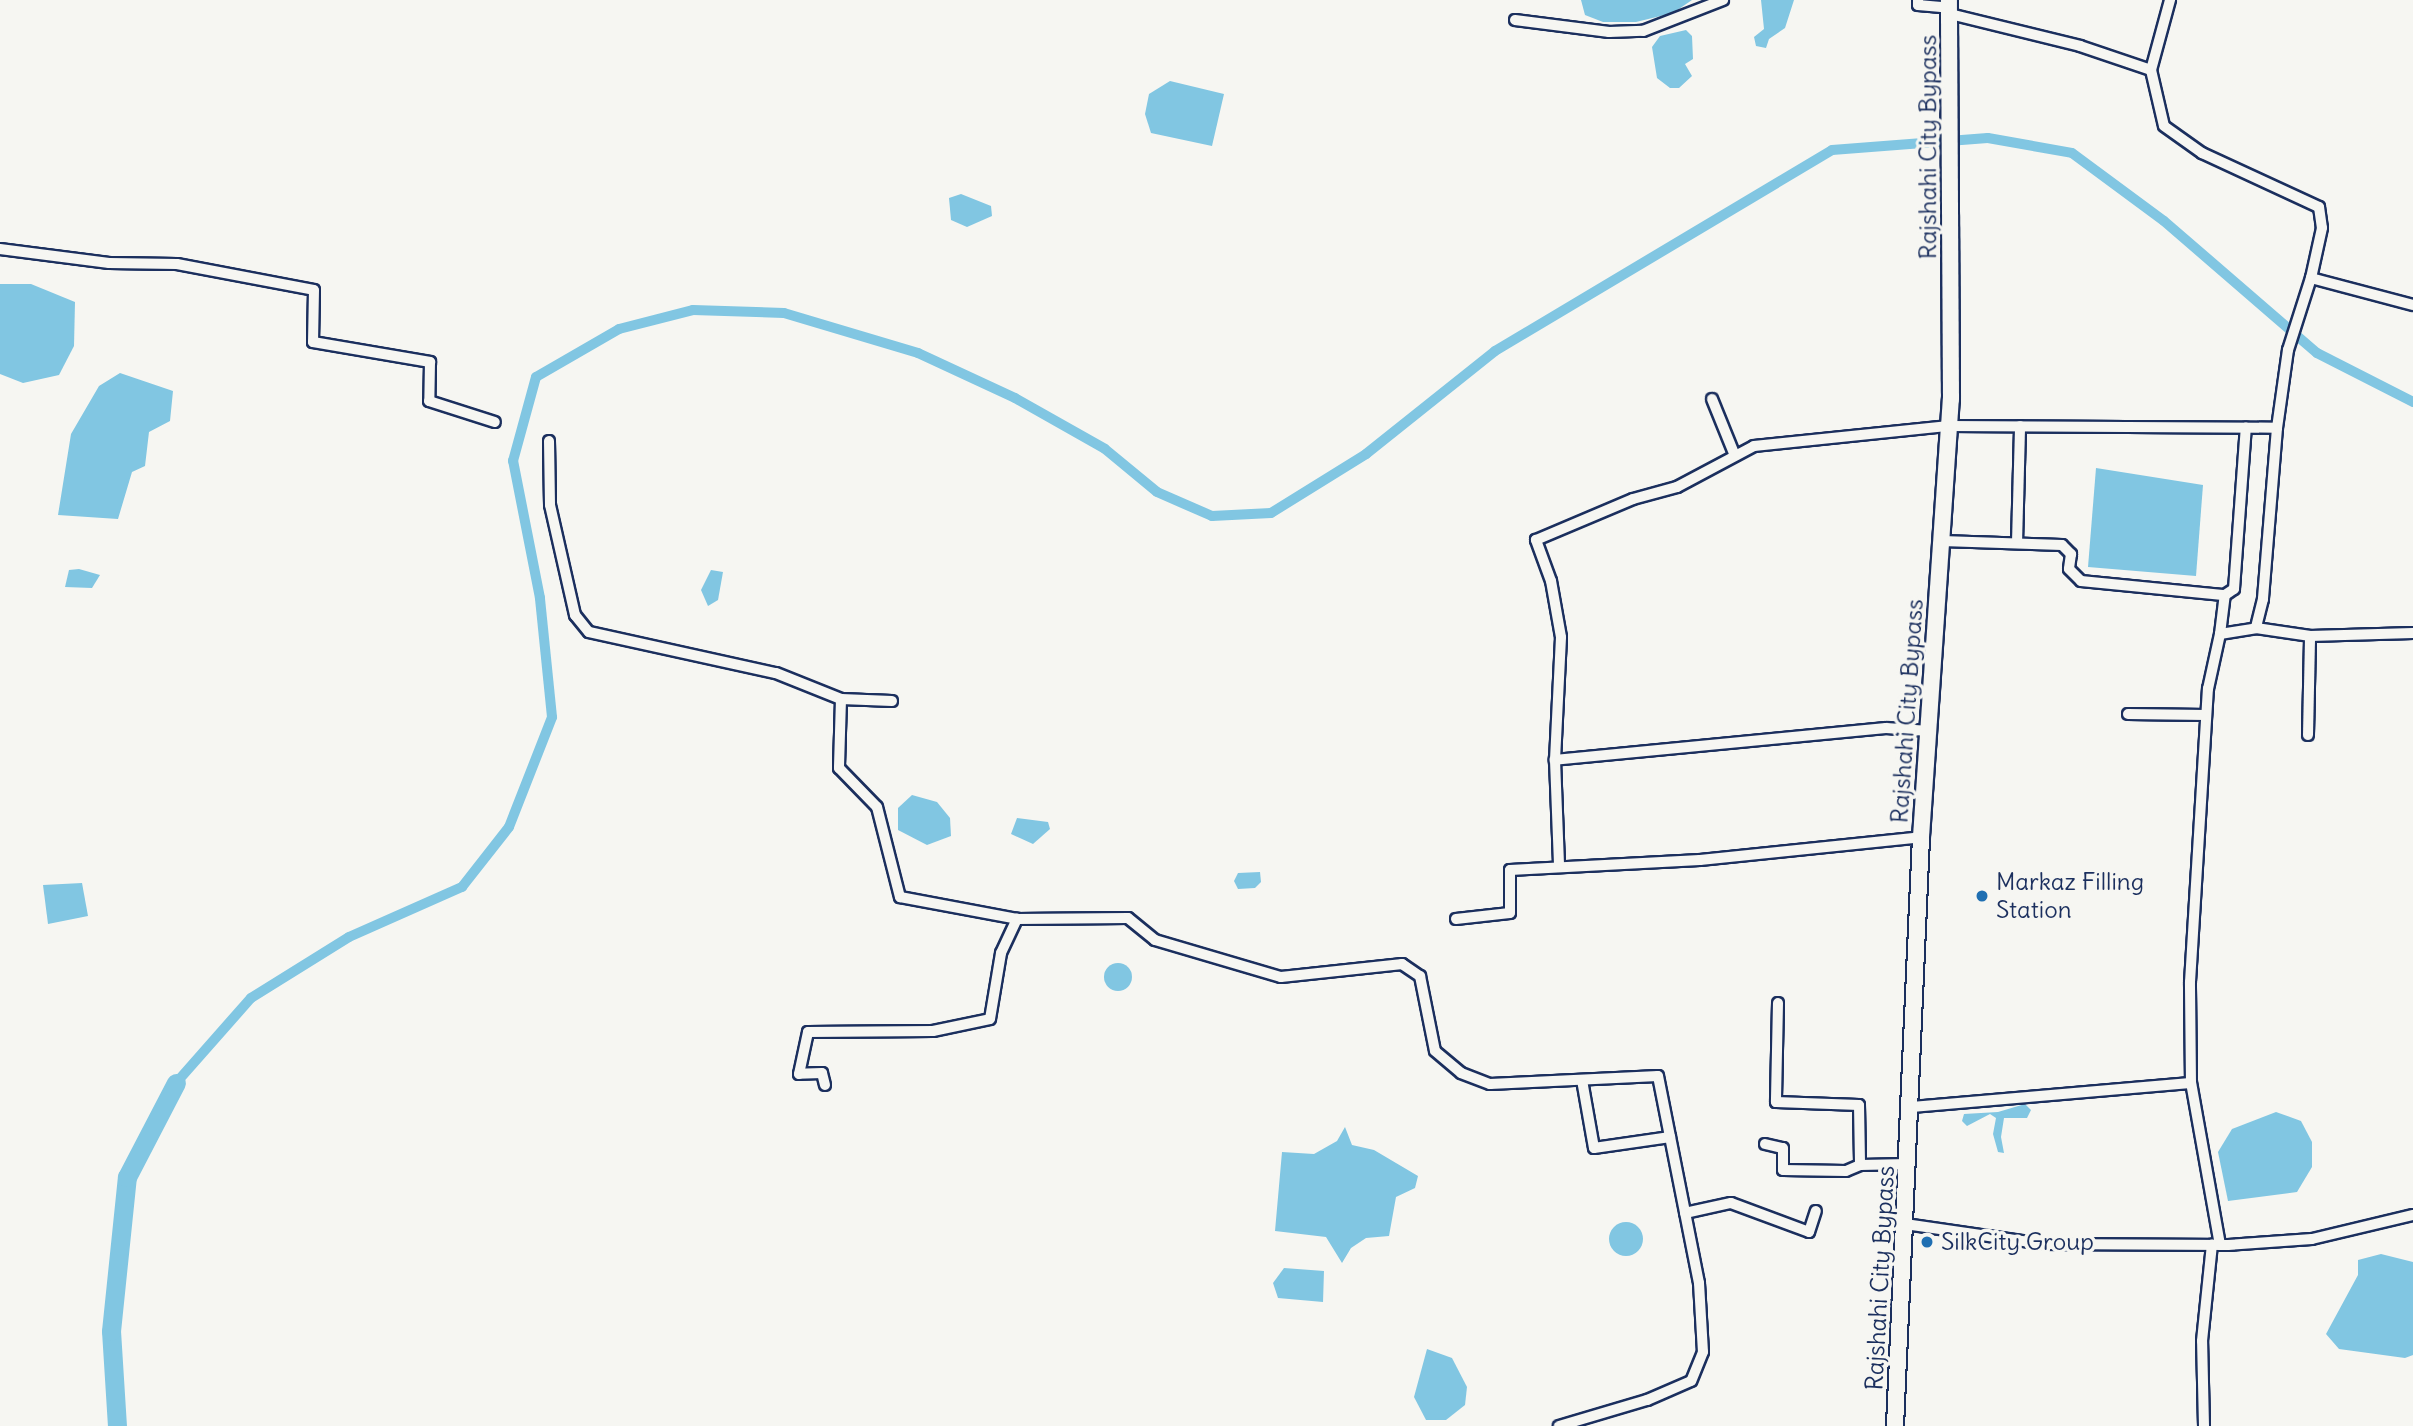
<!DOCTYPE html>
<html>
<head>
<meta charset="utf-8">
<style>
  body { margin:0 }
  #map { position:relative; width:2413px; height:1426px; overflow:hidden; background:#f6f6f2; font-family:Delius,sans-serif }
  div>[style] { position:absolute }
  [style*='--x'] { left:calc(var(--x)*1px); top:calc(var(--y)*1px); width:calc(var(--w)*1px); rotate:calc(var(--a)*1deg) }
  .water>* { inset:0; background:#81c6e2 }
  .round { border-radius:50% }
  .canal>* { height:10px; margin:-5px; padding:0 5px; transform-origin:5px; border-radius:5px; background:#81c6e2 }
  .river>* { height:19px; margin:-9.5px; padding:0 9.5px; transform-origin:9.5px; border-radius:9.5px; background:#81c6e2 }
  .roads { filter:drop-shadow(2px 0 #1b2f5e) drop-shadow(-2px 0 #1b2f5e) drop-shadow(0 2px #1b2f5e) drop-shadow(0 -2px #1b2f5e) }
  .minor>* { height:10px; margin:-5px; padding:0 5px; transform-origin:5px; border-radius:5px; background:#f6f6f2 }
  .highway>* { height:16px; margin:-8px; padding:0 8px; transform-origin:8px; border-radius:8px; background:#f6f6f2 }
  .dots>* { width:19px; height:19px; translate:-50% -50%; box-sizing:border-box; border:4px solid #f6f6f2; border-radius:50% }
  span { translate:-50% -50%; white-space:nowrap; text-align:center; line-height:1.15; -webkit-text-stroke:7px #f6f6f2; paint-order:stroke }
  .street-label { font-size:24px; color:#1b2f5e }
  .poi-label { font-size:24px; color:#1b2f5e }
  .left { translate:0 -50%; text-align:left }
</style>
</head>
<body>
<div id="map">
  <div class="water">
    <div style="clip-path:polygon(1581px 0,1692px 0,1673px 13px,1636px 22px,1603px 22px,1585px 15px)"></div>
    <div style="clip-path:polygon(1761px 0,1794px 0,1785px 28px,1769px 39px,1766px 48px,1756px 46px,1754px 37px,1764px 29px)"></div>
    <div style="clip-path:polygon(1686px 30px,1692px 36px,1693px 59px,1685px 64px,1692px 76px,1679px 88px,1670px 88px,1657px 78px,1652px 47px,1660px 36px)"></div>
    <div style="clip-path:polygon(1170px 81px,1224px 94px,1212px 146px,1151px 133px,1145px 114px,1149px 94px)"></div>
    <div style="clip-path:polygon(961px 194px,991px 206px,992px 216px,967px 227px,951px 220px,949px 198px)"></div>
    <div style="clip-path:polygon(0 284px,31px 284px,75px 302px,74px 346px,59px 375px,23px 383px,0 374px)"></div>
    <div style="clip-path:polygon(120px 373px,173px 391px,170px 421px,149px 432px,145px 466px,132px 472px,118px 519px,58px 515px,71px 434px,99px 386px)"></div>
    <div style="clip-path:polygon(2096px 468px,2203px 485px,2196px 576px,2088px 567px)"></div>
    <div style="clip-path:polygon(79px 569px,100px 575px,92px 588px,65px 587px,69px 570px)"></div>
    <div style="clip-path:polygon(711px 570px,723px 572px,718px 600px,708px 606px,701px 590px)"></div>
    <div style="clip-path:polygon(912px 795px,937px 802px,950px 818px,951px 836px,927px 845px,898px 830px,898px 808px)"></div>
    <div style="clip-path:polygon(1017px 818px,1048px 822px,1050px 829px,1033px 844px,1011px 834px)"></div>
    <div style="clip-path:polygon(1260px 872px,1261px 882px,1255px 888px,1238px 889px,1234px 881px,1238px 873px)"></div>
    <div style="clip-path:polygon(82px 883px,88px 916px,48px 924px,43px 885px)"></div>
    <div class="round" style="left:1104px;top:963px;width:28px;height:28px"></div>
    <div style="clip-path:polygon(2025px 1104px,2031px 1110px,2027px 1118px,2004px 1118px,2001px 1137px,2004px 1153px,1998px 1152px,1993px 1134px,1996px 1118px,1990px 1114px,1967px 1126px,1962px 1121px,1964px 1114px,1998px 1112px)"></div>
    <div style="clip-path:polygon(2276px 1112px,2301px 1121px,2312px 1142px,2312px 1167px,2297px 1192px,2228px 1201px,2218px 1152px,2232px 1129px)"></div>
    <div style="clip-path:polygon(1345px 1127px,1352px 1145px,1374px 1150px,1418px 1176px,1415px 1188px,1396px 1197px,1389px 1236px,1366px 1238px,1351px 1248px,1342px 1263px,1326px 1237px,1275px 1231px,1282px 1152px,1314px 1154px,1337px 1141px)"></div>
    <div class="round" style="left:1609px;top:1222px;width:34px;height:34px"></div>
    <div style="clip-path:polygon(2381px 1254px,2413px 1262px,2413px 1355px,2405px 1358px,2339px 1349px,2326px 1334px,2358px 1275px,2358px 1260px)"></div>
    <div style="clip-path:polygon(1284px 1268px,1324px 1271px,1323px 1302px,1278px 1298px,1273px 1283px)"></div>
    <div style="clip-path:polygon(1427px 1349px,1452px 1358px,1467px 1387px,1465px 1405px,1446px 1420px,1426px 1420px,1414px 1397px)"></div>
  </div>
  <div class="canal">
    <div style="--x:176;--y:1083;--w:113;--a:-48.6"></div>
    <div style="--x:251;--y:998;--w:115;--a:-31.9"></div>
    <div style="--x:349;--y:937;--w:124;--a:-23.9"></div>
    <div style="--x:462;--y:887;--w:76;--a:-51.9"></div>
    <div style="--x:509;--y:827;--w:118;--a:-68.6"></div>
    <div style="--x:552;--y:717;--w:120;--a:-95.8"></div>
    <div style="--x:540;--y:598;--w:140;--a:-101.1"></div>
    <div style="--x:513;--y:461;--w:87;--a:-74.7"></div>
    <div style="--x:536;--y:377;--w:96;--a:-30"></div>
    <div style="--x:619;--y:329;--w:76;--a:-14.4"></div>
    <div style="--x:693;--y:310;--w:91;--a:1.9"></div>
    <div style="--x:784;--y:313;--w:140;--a:16.6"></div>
    <div style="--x:918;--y:353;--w:107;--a:24.9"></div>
    <div style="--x:1015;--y:398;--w:103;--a:29.5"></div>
    <div style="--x:1105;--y:449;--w:67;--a:39.6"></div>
    <div style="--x:1157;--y:492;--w:60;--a:23.6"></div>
    <div style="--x:1212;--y:516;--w:59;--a:-2.9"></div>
    <div style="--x:1271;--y:513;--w:112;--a:-31.8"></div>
    <div style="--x:1366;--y:454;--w:165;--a:-38.6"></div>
    <div style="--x:1495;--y:351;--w:392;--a:-30.8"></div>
    <div style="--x:1832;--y:150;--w:156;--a:-4.4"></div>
    <div style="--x:1988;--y:138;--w:85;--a:10.1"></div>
    <div style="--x:2072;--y:153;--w:114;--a:36.5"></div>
    <div style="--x:2164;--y:221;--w:202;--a:40.8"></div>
    <div style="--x:2317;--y:353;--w:108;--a:27"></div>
  </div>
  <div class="river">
    <div style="--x:117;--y:1426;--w:95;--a:-93.6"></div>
    <div style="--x:111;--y:1331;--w:155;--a:-84.1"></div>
    <div style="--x:127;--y:1177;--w:106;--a:-62.5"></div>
  </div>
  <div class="roads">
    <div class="minor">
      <div style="--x:1918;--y:0;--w:5;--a:90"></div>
      <div style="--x:1918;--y:5;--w:32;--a:5"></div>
      <div style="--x:1950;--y:14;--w:134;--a:13.8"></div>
      <div style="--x:2080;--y:46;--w:75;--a:18.7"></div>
      <div style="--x:2151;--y:70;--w:57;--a:76.9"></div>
      <div style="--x:2164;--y:126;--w:47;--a:35.4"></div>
      <div style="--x:2202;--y:153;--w:129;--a:24.8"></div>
      <div style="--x:2319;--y:207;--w:21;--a:82"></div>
      <div style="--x:2322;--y:228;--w:51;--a:102.4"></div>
      <div style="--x:2311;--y:278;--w:106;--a:14.8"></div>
      <div style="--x:1515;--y:20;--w:95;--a:7.3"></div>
      <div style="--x:1609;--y:32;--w:34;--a:-2"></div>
      <div style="--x:1643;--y:31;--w:86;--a:-21.2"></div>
      <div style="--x:2151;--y:70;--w:73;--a:-74.8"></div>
      <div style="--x:0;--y:249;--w:110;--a:7.3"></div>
      <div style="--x:109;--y:263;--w:68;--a:0.8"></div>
      <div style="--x:177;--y:264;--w:139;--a:10.7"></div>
      <div style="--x:314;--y:290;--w:52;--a:91.1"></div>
      <div style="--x:313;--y:342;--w:119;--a:9.7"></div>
      <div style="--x:430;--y:362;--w:39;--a:91"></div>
      <div style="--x:429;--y:401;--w:69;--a:17.7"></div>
      <div style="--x:1712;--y:399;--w:61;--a:68"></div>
      <div style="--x:2277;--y:428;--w:79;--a:-82"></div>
      <div style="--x:2288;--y:350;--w:76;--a:-72.3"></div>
      <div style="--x:549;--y:441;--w:64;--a:89.1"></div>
      <div style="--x:550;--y:505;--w:113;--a:77.2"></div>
      <div style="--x:575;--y:615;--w:22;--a:51"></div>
      <div style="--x:589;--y:632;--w:191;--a:12.4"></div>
      <div style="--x:776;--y:673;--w:70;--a:21.8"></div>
      <div style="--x:841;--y:699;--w:69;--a:91.7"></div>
      <div style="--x:839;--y:768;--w:54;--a:45.7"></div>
      <div style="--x:877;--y:807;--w:93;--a:75.7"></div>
      <div style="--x:900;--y:897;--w:119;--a:10.6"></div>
      <div style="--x:1017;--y:919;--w:111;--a:-0.5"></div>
      <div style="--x:1128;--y:918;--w:35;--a:39"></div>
      <div style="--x:1155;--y:940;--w:131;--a:16.4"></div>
      <div style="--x:1281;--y:977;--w:122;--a:-6.1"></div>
      <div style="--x:1402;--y:964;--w:22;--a:34"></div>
      <div style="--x:1420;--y:976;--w:76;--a:78.7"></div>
      <div style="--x:1435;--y:1051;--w:34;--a:40"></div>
      <div style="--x:1461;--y:1073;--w:31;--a:21"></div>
      <div style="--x:1490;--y:1084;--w:168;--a:-2.7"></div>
      <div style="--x:1658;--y:1076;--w:211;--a:78.8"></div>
      <div style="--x:1699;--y:1283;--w:69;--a:86.7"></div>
      <div style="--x:1703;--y:1352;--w:31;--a:112"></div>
      <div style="--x:1691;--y:1381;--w:48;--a:156.6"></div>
      <div style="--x:1647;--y:1400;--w:92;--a:163.5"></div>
      <div style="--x:1942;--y:541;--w:120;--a:1.9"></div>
      <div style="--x:2062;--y:545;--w:13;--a:45"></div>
      <div style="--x:2071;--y:554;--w:15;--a:98"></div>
      <div style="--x:2069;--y:569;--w:17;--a:45"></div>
      <div style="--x:2081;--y:581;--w:145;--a:5.6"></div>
      <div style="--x:2017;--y:543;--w:117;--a:-88.5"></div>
      <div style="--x:2225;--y:595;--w:11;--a:-34"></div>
      <div style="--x:2234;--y:589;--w:162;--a:-85.8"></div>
      <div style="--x:2220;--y:634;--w:39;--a:-83"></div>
      <div style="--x:841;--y:699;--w:51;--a:2.2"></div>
      <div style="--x:2128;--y:714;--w:78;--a:0.7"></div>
      <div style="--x:1929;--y:731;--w:43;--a:-176"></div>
      <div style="--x:1886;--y:728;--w:333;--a:174.5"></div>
      <div style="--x:1555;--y:760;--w:123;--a:-87.2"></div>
      <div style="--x:1561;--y:637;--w:57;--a:-100.1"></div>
      <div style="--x:1551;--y:581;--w:44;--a:-110.1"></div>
      <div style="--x:1536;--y:540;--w:105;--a:-22.9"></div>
      <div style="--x:1633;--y:499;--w:46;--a:-15.3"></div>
      <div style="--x:1677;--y:487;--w:87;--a:-28"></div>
      <div style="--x:1754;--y:446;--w:196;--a:-5.9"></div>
      <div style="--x:1949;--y:426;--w:328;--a:0.3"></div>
      <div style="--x:2277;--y:428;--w:172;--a:94.7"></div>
      <div style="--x:2263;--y:599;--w:30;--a:104"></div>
      <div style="--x:2308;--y:735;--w:99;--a:-88.8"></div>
      <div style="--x:1555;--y:760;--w:105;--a:87.8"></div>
      <div style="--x:1456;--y:919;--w:54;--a:-6.3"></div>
      <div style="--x:1510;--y:913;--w:43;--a:-90"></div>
      <div style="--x:1510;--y:870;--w:190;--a:-3"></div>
      <div style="--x:1700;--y:860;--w:222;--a:-5.9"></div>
      <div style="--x:1778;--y:1003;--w:99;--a:91.2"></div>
      <div style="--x:1776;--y:1102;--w:83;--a:2.1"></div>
      <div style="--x:1859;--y:1105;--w:60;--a:89"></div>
      <div style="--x:1860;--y:1165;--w:48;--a:-1.2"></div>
      <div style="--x:1582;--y:1080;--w:69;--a:80"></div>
      <div style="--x:1594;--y:1148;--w:77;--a:-8.2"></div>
      <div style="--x:825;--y:1085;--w:12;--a:-104"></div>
      <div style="--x:822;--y:1073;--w:23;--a:178"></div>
      <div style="--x:799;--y:1074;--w:43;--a:-77.9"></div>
      <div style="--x:808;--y:1032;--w:125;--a:-0.5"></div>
      <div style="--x:933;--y:1031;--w:58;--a:-11.9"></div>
      <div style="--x:990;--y:1019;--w:67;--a:-80.5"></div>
      <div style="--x:1001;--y:953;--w:38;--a:-65"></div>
      <div style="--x:1911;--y:1107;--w:281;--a:-4.9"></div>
      <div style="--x:1765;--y:1144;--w:18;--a:13"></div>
      <div style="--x:1783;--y:1148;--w:22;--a:90"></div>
      <div style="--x:1783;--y:1170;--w:63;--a:0.9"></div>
      <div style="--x:1846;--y:1171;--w:15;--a:-23"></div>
      <div style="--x:1685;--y:1213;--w:47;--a:-12.3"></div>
      <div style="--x:1731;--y:1203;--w:83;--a:20.4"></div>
      <div style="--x:1809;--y:1232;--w:22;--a:-72"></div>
      <div style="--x:1905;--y:1224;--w:139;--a:8.2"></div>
      <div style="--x:2043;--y:1244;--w:185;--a:0.3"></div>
      <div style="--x:2228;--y:1245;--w:84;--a:-4.1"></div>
      <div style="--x:2312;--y:1239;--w:104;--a:-13.4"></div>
      <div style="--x:2220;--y:1245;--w:165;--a:-100.1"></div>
      <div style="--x:2191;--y:1083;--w:101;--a:-90.6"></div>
      <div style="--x:2190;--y:982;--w:294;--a:-86.5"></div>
      <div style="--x:2208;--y:689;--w:56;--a:-77.7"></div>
      <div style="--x:2220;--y:634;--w:36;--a:-9"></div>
      <div style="--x:2256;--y:628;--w:55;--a:8.4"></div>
      <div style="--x:2310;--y:636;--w:103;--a:-1.7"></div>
      <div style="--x:2204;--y:1426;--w:85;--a:-91.3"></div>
      <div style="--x:2202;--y:1341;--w:97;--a:-84.1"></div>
    </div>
    <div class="highway">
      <div style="--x:1895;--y:1426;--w:590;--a:-87.47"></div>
      <div style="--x:1921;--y:837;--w:439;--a:-86.1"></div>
      <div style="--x:1951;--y:399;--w:399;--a:-90.3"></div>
    </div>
  </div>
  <div class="dots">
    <div style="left:1982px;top:896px;background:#1f6fb2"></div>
    <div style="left:1927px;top:1242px;background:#1f6fb2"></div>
  </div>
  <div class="street-label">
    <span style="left:1928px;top:147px;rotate:-90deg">Rajshahi City Bypass</span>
    <span style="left:1907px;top:711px;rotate:-86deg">Rajshahi City Bypass</span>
    <span style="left:1880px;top:1278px;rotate:-87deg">Rajshahi City Bypass</span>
  </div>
  <div class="poi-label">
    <span class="left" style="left:1996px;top:896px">Markaz Filling<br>Station</span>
    <span class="left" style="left:1941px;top:1242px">SilkCity Group</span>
  </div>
</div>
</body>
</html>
